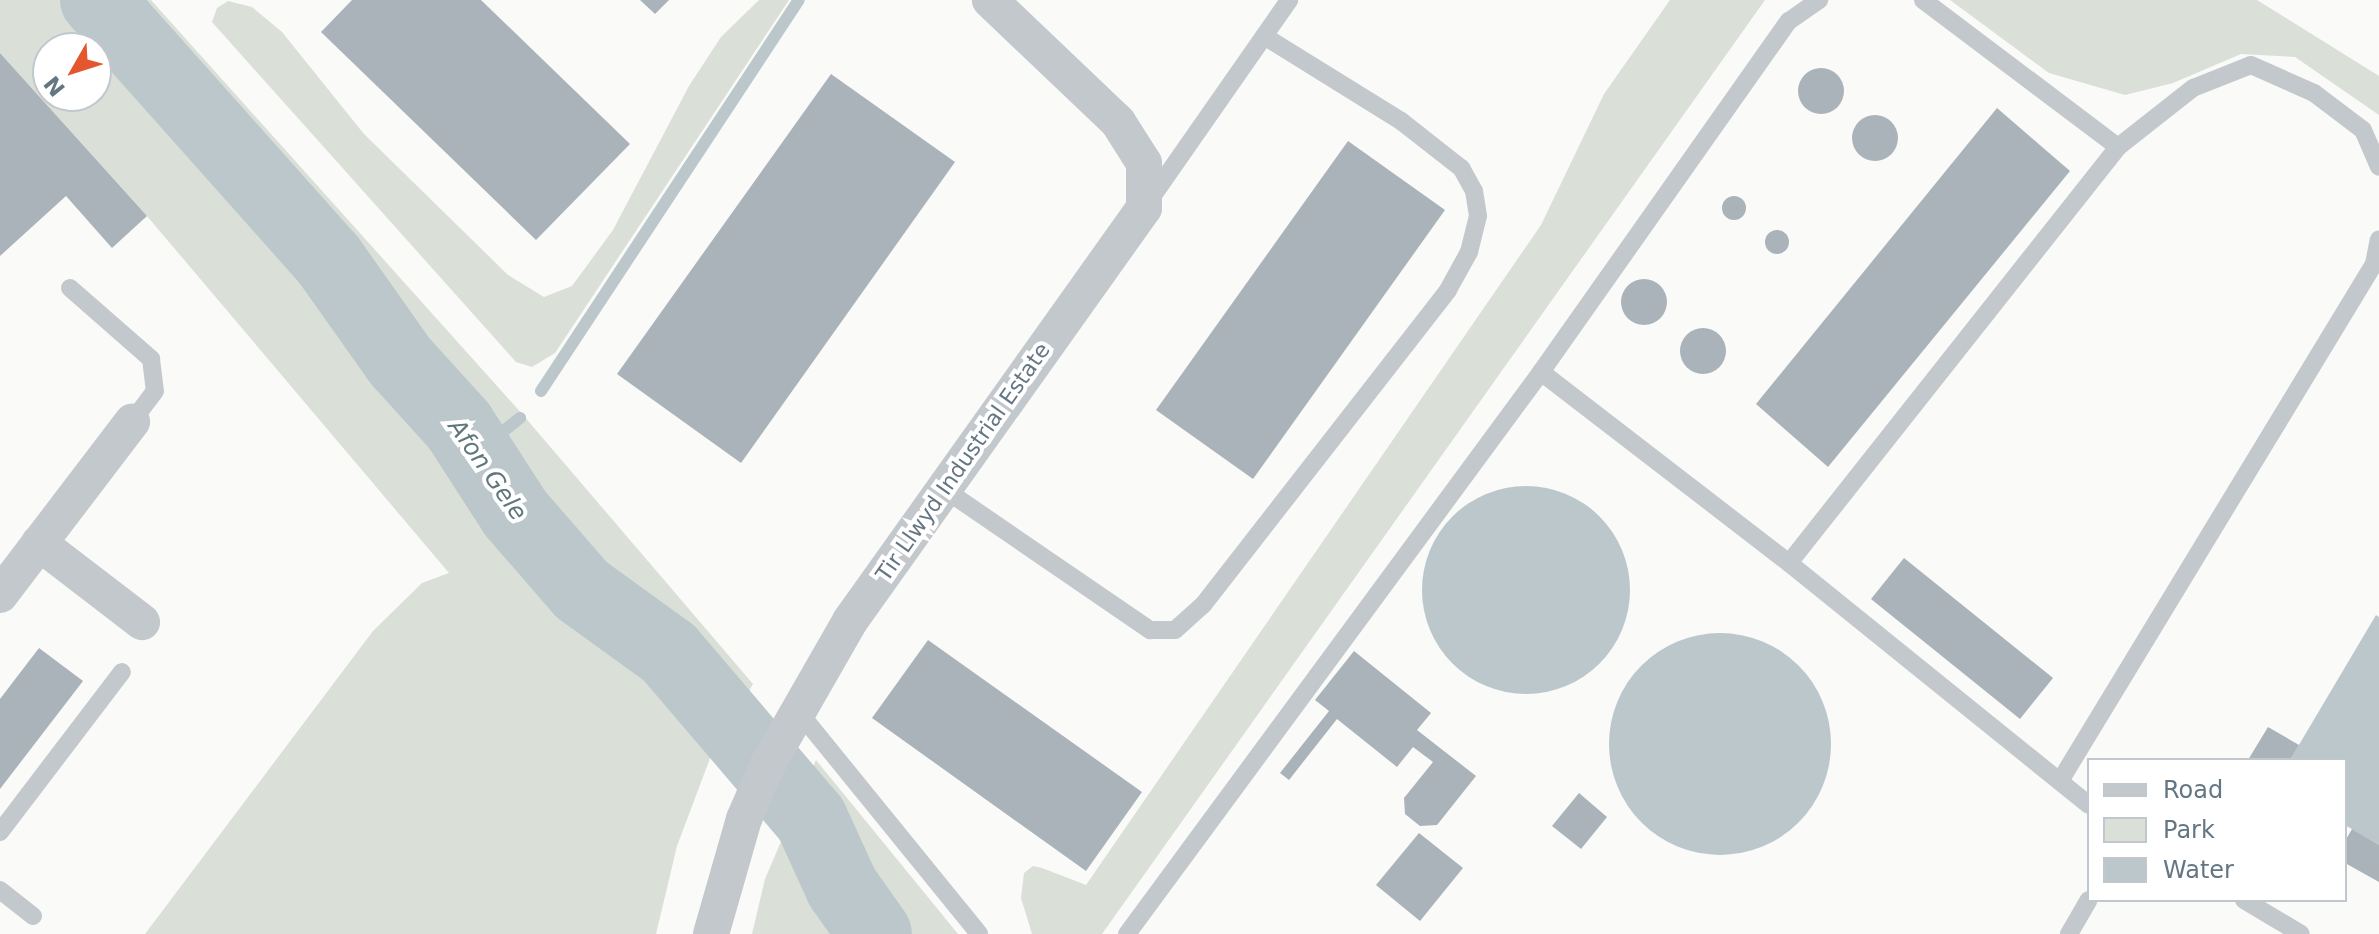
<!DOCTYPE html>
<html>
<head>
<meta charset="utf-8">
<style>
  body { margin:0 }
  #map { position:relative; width:2379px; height:934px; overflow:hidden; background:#fafaf8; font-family:"DejaVu Sans",sans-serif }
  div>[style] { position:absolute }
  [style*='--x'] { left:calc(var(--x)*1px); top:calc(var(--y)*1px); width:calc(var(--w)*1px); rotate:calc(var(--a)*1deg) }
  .green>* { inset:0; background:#dadfd7 }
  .water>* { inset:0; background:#bbc7cb }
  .round { border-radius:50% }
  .stream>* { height:12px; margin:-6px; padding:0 6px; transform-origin:6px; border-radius:6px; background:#bbc7cb }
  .river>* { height:74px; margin:-37px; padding:0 37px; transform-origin:37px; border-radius:37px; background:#bbc7cb }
  .building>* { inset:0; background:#aab3b9 }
  .service>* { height:18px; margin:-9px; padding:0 9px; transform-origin:9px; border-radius:9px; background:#c3c8cc }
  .minor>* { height:36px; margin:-18px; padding:0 18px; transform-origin:18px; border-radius:18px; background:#c3c8cc }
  span { translate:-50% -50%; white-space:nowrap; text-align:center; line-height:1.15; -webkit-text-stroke:8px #fff; paint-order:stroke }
  .street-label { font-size:22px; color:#657683 }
  .water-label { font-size:24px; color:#60757c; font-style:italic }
  .legend { position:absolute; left:2087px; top:758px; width:260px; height:144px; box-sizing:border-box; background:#fff; border:2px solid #c1c8cd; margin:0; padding:10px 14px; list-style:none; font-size:24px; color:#657683 }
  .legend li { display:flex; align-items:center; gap:16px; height:40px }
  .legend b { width:40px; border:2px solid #c1c8cd }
  .north { position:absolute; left:32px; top:32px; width:80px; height:80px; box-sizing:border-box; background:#fff; border:2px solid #c1c8cd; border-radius:50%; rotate:231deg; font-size:22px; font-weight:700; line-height:32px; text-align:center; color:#657683 }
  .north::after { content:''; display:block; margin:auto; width:28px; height:36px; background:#e4572e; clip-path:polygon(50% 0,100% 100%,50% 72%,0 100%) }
</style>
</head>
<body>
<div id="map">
  <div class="green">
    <div style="clip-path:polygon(evenodd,0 0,151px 0,523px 415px,753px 684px,712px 753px,677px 846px,656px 934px,145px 934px,373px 631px,422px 583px,449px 573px,147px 216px,0 53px,0 0,48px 48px,96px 48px,96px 96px,48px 96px,48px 48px)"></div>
    <div style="clip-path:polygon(759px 0,789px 0,555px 353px,532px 367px,516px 362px,212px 22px,217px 8px,228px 1px,252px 7px,282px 32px,364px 134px,508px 275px,544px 297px,572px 286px,613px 230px,689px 86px,721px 37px)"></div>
    <div style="clip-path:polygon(1670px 0,1765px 0,1102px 934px,1032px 934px,1021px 898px,1024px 873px,1033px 866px,1042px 868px,1086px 885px,1541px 225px,1604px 94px)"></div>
    <div style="clip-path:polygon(1950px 0,2257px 0,2379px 76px,2379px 115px,2295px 57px,2241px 54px,2173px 83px,2125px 95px,2049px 73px)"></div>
    <div style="clip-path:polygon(816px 760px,958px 934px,752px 934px,765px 879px)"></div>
  </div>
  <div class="water">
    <div class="round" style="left:1422px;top:486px;width:208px;height:208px"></div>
    <div style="clip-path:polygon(2376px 615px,2379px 617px,2379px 845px,2345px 825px,2345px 760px,2290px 760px)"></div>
    <div class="round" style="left:1609px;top:633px;width:222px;height:222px"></div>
  </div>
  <div class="stream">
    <div style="--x:541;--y:391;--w:468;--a:-56.6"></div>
    <div style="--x:477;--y:452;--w:55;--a:-38.3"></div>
  </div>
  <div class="river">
    <div style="--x:97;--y:0;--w:347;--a:48.3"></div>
    <div style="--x:328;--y:259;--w:126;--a:54.7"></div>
    <div style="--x:401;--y:362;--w:86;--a:47.8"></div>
    <div style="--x:459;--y:426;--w:103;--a:57.2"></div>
    <div style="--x:515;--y:513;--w:102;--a:49"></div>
    <div style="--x:582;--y:590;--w:107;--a:35.9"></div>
    <div style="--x:669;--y:653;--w:218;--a:49.5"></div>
    <div style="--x:811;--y:819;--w:75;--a:65.5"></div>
    <div style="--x:842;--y:887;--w:57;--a:54.9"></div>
  </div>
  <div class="building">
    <div style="clip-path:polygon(352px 0,481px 0,630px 144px,536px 240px,321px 32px)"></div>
    <div style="clip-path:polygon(640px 0,669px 0,655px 14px)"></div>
    <div style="clip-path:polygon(0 53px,147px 216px,112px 248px,66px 196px,0 256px)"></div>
    <div class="round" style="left:1798px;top:68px;width:46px;height:46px"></div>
    <div style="clip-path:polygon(831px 74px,955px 162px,741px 463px,617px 374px)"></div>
    <div style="clip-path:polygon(1997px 108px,2070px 171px,1828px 467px,1756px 404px)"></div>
    <div class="round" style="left:1852px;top:115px;width:46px;height:46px"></div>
    <div style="clip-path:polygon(1348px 141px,1445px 210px,1253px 479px,1156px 410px)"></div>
    <div class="round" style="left:1722px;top:196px;width:24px;height:24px"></div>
    <div class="round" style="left:1765px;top:230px;width:24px;height:24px"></div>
    <div class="round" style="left:1621px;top:279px;width:46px;height:46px"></div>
    <div class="round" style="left:1680px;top:328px;width:46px;height:46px"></div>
    <div style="clip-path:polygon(1904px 558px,2053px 678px,2020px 719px,1871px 599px)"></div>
    <div style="clip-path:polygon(928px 640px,1142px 792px,1086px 871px,872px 718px)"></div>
    <div style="clip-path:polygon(39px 648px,83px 681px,0 789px,0 699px)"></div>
    <div style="clip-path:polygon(1354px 651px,1431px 713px,1417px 730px,1476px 776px,1437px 825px,1420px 826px,1405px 814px,1404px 798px,1433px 762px,1413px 747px,1397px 767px,1337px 719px,1289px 780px,1280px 773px,1329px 711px,1315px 700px)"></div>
    <div style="clip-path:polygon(2268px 727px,2299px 745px,2290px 760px,2248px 760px)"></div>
    <div style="clip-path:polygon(1579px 793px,1607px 817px,1581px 849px,1552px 826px)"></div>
    <div style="clip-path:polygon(2352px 829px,2379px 845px,2379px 882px,2345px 863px,2345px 841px)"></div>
    <div style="clip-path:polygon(1419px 833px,1463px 868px,1420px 921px,1376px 885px)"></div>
  </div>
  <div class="service">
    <div style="--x:1923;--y:0;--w:244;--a:37"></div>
    <div style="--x:1149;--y:201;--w:245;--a:-55.1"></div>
    <div style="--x:70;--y:288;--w:108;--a:41.2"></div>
    <div style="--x:151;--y:359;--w:32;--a:83"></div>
    <div style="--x:155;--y:391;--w:39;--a:127"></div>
    <div style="--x:1541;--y:372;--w:430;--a:-54.8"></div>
    <div style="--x:1789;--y:21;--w:37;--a:-35"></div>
    <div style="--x:944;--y:489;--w:250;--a:34.4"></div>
    <div style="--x:1150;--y:630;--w:25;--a:0"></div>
    <div style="--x:1175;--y:630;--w:38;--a:-42"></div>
    <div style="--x:1203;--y:605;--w:399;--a:-52.1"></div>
    <div style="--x:1448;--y:290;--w:43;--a:-61.1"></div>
    <div style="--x:1469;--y:252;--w:37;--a:-76"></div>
    <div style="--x:1478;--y:216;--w:25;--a:-99"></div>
    <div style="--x:1474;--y:191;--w:26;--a:-119"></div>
    <div style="--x:1461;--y:168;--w:76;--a:-141.9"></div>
    <div style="--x:1401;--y:121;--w:161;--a:-148.2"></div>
    <div style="--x:1789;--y:563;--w:530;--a:-51.66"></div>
    <div style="--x:2118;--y:147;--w:95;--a:-38.2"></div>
    <div style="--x:2193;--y:88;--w:62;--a:-21.6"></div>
    <div style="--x:2251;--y:65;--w:69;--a:24"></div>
    <div style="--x:2314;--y:93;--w:61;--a:37.1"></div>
    <div style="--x:2363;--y:130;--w:40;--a:66.6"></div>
    <div style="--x:798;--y:711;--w:287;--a:50.9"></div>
    <div style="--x:2060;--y:781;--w:605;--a:-58.73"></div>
    <div style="--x:2374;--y:264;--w:25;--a:-79"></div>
    <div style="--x:0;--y:832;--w:201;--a:-52.7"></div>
    <div style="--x:0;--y:890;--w:42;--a:38.2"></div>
    <div style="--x:2244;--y:900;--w:66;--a:30.8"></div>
    <div style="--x:1127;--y:934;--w:698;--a:-53.62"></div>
    <div style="--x:1541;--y:372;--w:313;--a:37.6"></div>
    <div style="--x:1789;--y:563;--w:385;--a:38.9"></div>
    <div style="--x:2069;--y:934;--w:39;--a:-60"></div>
  </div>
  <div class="minor">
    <div style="--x:39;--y:543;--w:130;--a:37.5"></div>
    <div style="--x:0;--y:595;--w:218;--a:-52.7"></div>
    <div style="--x:711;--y:934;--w:120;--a:-74"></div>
    <div style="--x:744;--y:819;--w:58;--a:-66.5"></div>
    <div style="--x:767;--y:766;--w:167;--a:-60.2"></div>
    <div style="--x:850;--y:621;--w:507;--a:-54.55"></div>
    <div style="--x:1144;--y:208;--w:45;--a:-90"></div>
    <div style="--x:1144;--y:163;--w:49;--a:-122.4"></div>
    <div style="--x:1118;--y:122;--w:177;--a:-136.4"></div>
  </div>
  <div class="street-label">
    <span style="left:963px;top:462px;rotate:-55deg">Tir Llwyd Industrial Estate</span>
  </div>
  <div class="water-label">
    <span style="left:487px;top:470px;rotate:55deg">Afon Gele</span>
  </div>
  <ul class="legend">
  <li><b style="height:10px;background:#c3c8cc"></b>Road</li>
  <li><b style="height:22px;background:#dadfd7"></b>Park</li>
  <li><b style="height:22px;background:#bbc7cb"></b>Water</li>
  </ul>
  <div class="north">N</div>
</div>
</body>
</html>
